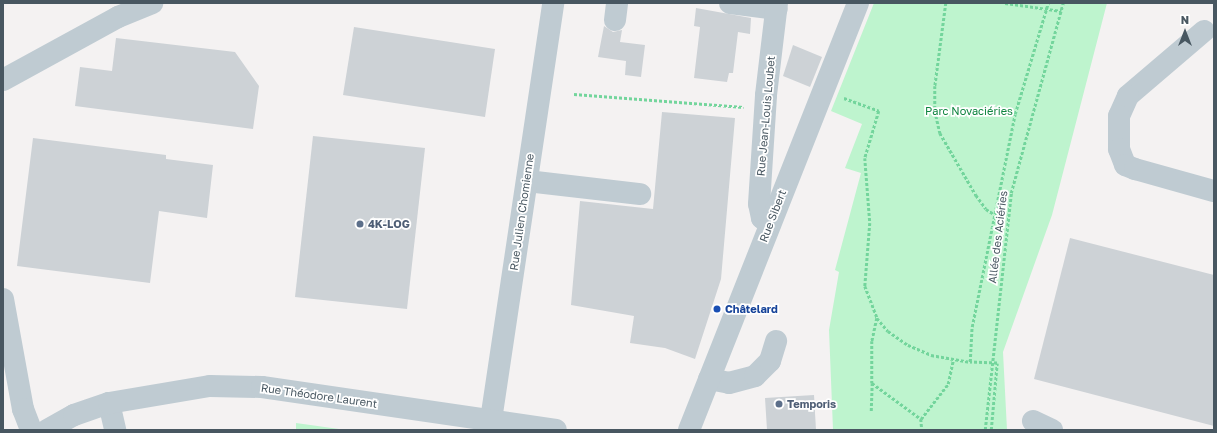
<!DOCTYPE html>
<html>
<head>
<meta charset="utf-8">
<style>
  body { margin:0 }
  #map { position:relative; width:1217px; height:433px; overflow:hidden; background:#f4f2f2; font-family:"Golos Text",sans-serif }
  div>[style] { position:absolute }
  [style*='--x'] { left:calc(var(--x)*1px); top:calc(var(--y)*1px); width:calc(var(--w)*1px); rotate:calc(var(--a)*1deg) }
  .green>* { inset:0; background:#bef4ce }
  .building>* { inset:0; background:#cdd2d6 }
  .path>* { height:2.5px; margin-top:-1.25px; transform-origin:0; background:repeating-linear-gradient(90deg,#73d59c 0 3px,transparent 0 5px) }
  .minor>* { height:22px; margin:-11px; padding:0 11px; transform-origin:11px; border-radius:11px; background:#bfcbd2 }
  .dots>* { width:11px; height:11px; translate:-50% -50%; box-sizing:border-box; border:2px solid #fff; border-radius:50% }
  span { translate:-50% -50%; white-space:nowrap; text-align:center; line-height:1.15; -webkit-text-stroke:3.5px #fff; paint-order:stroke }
  .park-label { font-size:11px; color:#108540 }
  .street-label { font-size:11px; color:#485761 }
  .service-label { font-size:11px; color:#4e5e75; font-weight:700 }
  .left { translate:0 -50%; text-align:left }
  .transit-label { font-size:11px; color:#164399; font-weight:700 }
  .frame { position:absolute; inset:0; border:4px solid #485761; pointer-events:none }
  .north { position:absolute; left:1165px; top:12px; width:40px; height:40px; -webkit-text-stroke:3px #fff; paint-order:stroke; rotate:0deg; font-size:11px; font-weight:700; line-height:16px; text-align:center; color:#485761 }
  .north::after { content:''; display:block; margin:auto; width:14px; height:18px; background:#485761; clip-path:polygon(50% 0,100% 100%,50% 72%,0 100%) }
</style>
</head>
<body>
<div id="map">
  <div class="green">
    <div style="clip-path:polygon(874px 3px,1107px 3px,1052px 215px,1003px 352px,1007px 430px,833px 430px,829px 330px,839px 272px,835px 270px,861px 173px,845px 168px,862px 124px,831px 111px)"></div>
    <div style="clip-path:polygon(296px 423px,346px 430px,296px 430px)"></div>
  </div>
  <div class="building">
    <div style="clip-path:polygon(696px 8px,751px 18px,750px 34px,738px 32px,733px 73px,729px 73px,727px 82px,694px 78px,700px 27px,694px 26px)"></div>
    <div style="clip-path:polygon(604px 26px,613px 32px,622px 30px,620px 42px,645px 45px,641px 77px,625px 75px,626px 61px,598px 57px)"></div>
    <div style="clip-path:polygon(354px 27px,495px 49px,485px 117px,343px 95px)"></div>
    <div style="clip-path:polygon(116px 38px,235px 52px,259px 86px,253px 129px,75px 106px,80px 67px,112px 71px)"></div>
    <div style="clip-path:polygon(793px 45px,822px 57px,810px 87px,783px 76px)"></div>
    <div style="clip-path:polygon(662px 112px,735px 118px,721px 279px,695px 359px,665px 348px,630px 343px,634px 316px,571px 305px,580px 201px,653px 209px)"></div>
    <div style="clip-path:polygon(313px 136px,425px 148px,407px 309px,295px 297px)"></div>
    <div style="clip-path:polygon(33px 138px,166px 155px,166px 159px,213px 165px,207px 218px,159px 211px,150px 283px,17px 266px)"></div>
    <div style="clip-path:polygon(1070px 238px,1214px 275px,1214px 426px,1034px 379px)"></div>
    <div style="clip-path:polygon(814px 395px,816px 430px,767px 430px,765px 398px)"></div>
  </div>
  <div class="path">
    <div style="--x:946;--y:3;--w:84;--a:97.5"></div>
    <div style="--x:935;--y:86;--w:25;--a:90"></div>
    <div style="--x:935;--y:111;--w:23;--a:77"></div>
    <div style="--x:940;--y:133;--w:72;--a:59.9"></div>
    <div style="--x:976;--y:195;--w:17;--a:54"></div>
    <div style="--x:986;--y:209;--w:9;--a:32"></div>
    <div style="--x:1005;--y:3;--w:57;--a:8.1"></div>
    <div style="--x:574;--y:94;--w:170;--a:4.4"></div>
    <div style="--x:844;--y:98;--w:37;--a:20"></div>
    <div style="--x:879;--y:111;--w:49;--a:106.6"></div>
    <div style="--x:865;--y:158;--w:65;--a:85.6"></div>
    <div style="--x:870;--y:223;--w:63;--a:94.5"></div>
    <div style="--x:865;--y:286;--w:34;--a:69"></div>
    <div style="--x:877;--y:318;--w:17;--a:50"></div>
    <div style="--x:888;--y:331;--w:24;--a:35"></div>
    <div style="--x:908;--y:345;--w:25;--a:23"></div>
    <div style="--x:931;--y:355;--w:40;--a:10"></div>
    <div style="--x:877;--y:318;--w:24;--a:102"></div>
    <div style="--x:872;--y:341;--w:42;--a:90"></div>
    <div style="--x:872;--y:383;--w:61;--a:36.3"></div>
    <div style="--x:921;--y:419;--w:11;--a:85"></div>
    <div style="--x:871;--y:411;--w:28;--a:-88"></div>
    <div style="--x:921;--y:419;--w:44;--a:-52.4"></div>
    <div style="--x:948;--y:384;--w:24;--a:-78"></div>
    <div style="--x:985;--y:430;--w:238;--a:-83.7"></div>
    <div style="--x:1011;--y:193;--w:197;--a:-74.7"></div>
    <div style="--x:991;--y:430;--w:67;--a:-84.9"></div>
    <div style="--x:997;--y:363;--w:27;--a:-178"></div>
    <div style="--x:970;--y:362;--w:35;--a:-87"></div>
    <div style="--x:972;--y:327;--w:217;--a:-78.6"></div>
    <div style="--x:1015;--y:114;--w:116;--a:-73.4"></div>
  </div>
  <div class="minor">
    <div style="--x:730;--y:3;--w:47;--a:7.3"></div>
    <div style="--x:615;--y:20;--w:17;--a:-83"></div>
    <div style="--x:1204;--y:31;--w:100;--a:139.5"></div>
    <div style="--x:1128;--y:96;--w:22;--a:114"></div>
    <div style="--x:1119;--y:116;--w:33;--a:90"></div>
    <div style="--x:1119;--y:149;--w:17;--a:69"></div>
    <div style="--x:1125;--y:165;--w:11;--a:22"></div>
    <div style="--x:1135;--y:169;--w:82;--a:15.6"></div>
    <div style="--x:3;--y:80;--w:131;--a:-28.7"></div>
    <div style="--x:118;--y:17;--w:37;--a:-22"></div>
    <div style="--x:527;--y:181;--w:114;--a:6.6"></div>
    <div style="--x:770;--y:224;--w:10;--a:-143"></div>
    <div style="--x:762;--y:218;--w:14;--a:-102"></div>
    <div style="--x:759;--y:204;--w:109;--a:-86.3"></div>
    <div style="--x:766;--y:95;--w:93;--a:-83.2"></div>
    <div style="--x:3;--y:299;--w:112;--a:79.7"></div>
    <div style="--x:23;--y:409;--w:22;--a:69"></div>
    <div style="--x:709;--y:379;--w:20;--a:11"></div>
    <div style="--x:729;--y:383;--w:27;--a:-15"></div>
    <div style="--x:755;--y:376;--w:21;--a:-45"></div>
    <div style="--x:770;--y:361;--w:21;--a:-73"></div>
    <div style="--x:109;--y:403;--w:28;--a:77"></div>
    <div style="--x:491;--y:420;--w:422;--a:-81.5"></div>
    <div style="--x:1033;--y:421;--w:21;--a:25"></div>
    <div style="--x:47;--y:430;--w:31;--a:-29"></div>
    <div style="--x:74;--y:415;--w:37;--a:-19"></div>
    <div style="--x:109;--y:403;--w:102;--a:-9.6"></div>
    <div style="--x:210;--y:386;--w:52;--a:1.1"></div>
    <div style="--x:262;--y:387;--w:297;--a:8.3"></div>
    <div style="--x:689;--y:430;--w:459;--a:-68.4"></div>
  </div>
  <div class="dots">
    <div style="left:360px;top:224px;background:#5c6f8a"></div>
    <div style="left:717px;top:309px;background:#1a4fb4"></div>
    <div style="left:779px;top:404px;background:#5c6f8a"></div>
  </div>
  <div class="park-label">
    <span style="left:969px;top:111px">Parc Novaciéries</span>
  </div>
  <div class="street-label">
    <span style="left:766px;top:116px;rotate:-85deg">Rue Jean-Louis Loubet</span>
    <span style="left:522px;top:212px;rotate:-82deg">Rue Julien Chomienne</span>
    <span style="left:773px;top:216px;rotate:-69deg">Rue Sibert</span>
    <span style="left:998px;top:237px;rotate:-83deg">Allée des Aciéries</span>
    <span style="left:319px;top:396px;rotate:8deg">Rue Théodore Laurent</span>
  </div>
  <div class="service-label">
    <span class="left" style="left:368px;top:224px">4K-LOG</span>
    <span class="left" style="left:787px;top:404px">Temporis</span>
  </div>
  <div class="transit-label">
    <span class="left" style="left:725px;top:309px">Châtelard</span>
  </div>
  <div class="frame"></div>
  <div class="north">N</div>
</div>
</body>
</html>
